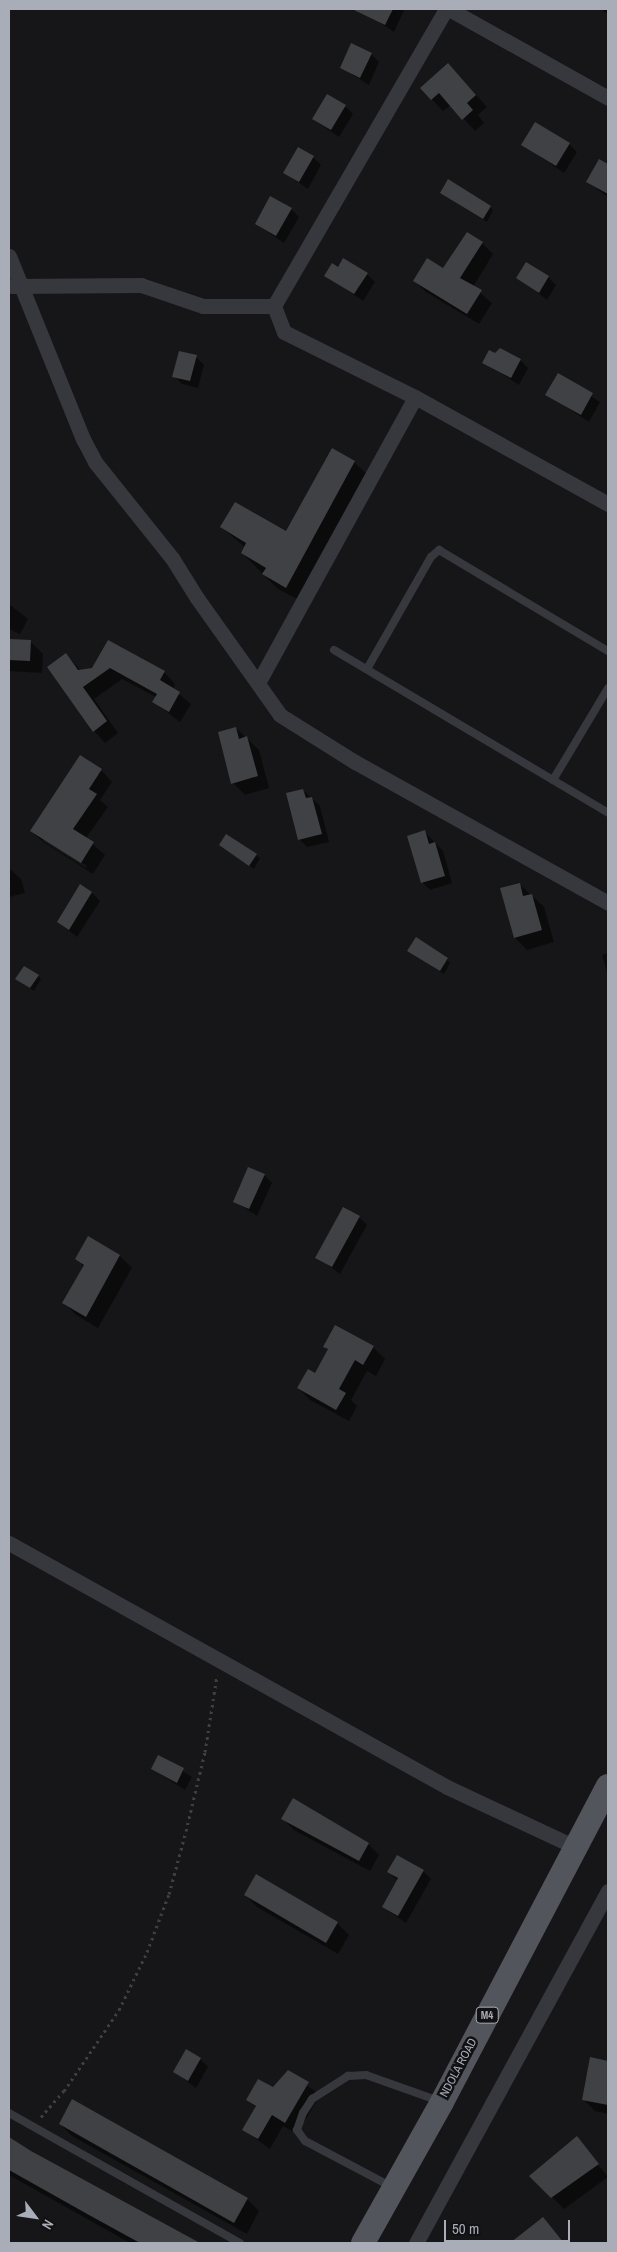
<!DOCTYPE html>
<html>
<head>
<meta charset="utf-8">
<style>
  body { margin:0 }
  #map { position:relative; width:617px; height:2252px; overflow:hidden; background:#161618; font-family:"Archivo Narrow",sans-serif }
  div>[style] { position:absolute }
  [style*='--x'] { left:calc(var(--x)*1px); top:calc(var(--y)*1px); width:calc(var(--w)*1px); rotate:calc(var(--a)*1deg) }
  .shadow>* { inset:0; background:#0007 }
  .building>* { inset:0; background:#404145 }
  .path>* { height:3px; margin-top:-1.5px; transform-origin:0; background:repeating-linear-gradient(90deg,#3d3f44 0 2.5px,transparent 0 6.5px) }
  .lane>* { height:8px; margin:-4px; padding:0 4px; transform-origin:4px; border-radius:4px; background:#37383d }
  .street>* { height:15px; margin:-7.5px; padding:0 7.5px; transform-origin:7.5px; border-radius:7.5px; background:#37383d }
  .primary>* { height:24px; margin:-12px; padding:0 12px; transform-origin:12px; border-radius:12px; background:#53555c }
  span { translate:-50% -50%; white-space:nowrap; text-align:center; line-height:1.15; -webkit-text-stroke:5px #111113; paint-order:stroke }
  .shield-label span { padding:1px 4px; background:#111113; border:1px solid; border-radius:4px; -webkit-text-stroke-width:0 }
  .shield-label { font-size:11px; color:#a8adb8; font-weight:700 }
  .street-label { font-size:12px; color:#a8adb8 }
  .frame { position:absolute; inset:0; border:10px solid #a8adb8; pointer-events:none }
  .north { position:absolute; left:10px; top:2192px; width:50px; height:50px; -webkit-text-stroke:4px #111113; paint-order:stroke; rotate:121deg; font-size:14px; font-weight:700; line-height:20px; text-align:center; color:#a8adb8 }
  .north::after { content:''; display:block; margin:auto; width:18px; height:22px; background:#a8adb8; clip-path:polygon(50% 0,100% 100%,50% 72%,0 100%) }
  .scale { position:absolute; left:444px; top:2220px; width:126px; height:22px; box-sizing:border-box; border:2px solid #a8adb8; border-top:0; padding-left:6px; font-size:15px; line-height:18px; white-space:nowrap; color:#a8adb8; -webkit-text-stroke:4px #111113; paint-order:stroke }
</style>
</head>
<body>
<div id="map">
  <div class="shadow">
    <div style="clip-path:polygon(374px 9px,404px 10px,394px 32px,370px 16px)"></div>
    <div style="clip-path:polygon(601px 9px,608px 9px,608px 14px,602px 10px)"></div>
    <div style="clip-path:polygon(371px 54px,379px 62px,369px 85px,342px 68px)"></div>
    <div style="clip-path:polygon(459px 76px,487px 107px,478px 115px,484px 123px,475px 131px,451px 105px,443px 111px,421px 88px)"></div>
    <div style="clip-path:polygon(345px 106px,353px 114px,339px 137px,313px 119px)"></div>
    <div style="clip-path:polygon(569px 144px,577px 152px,564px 173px,523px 145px)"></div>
    <div style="clip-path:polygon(313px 157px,321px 165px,308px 189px,285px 173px)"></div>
    <div style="clip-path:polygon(599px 161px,608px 166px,608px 197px,587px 182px)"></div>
    <div style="clip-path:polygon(441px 193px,490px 207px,493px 210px,487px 222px)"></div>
    <div style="clip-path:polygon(291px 209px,299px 217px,284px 243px,256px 224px)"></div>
    <div style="clip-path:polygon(482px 243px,493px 254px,473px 287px,492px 303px,479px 324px,426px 292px,414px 281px,444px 269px)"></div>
    <div style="clip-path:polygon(338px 268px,367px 274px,375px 282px,363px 301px,326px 276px)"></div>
    <div style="clip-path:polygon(548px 277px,556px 285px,547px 300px,518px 278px)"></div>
    <div style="clip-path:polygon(196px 357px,204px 365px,198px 388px,182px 384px,174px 376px)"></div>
    <div style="clip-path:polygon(520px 360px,528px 368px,519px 385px,484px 362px)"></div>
    <div style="clip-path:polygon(558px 375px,600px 402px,589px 422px,547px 394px)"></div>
    <div style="clip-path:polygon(354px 462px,369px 476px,301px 601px,278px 589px,242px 553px,245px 547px,221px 527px,286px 533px)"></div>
    <div style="clip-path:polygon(9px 604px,28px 619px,20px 634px,9px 629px)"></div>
    <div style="clip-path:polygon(9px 640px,31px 642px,43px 654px,42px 673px,9px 671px)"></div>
    <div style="clip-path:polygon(108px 642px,164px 672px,175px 684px,173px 689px,191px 704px,180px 722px,153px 701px,156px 697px,122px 679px,94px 699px,118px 733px,105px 743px,94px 731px,66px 654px,81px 671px,93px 669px)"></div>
    <div style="clip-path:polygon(236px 728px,259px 750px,269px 788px,245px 795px,233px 783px)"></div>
    <div style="clip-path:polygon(evenodd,101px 770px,112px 782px,100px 800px,108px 807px,86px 838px,105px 855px,93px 874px,43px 842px,31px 831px,101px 770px,43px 838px,87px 866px,86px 868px,43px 841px,43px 838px)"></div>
    <div style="clip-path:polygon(303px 790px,320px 806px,329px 842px,307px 847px,299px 839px)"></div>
    <div style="clip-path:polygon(425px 832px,443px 851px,452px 883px,430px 890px,422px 882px)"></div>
    <div style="clip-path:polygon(227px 836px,260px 858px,254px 869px,221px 845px)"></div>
    <div style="clip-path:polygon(9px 868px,21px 879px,25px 893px,9px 897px)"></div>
    <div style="clip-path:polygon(519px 884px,544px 907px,554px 942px,527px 950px,515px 938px,502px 889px)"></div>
    <div style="clip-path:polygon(92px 893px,100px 901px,77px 937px,58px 922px)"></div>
    <div style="clip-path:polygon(409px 951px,447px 959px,450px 963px,444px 974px)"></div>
    <div style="clip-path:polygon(608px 953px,608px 976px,602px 955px)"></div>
    <div style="clip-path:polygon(38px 976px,41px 979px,34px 991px,17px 979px)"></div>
    <div style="clip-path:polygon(264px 1175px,272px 1183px,257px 1216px,234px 1201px)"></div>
    <div style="clip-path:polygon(359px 1217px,367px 1225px,340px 1274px,317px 1257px)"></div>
    <div style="clip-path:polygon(88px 1238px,120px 1256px,132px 1268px,98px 1328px,76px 1315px,64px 1303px,84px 1267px,77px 1259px)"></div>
    <div style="clip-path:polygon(324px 1346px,373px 1347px,385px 1359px,376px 1376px,367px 1371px,351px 1400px,357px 1406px,349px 1421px,310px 1400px,298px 1388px,315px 1374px,328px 1350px)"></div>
    <div style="clip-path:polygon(159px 1756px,192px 1777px,185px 1790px,152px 1769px)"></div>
    <div style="clip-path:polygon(283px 1819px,368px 1844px,379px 1855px,370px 1871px,294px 1830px)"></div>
    <div style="clip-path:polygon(423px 1871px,431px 1879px,406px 1923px,383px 1907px,398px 1881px,389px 1872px)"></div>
    <div style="clip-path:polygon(245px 1895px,337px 1923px,349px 1935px,338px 1954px,257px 1907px)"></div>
    <div style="clip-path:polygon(200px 2059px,208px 2067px,196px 2088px,175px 2072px)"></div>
    <div style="clip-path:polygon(591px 2059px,608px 2062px,608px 2114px,595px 2111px,583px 2099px)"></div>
    <div style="clip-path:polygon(289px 2072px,320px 2095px,297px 2134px,283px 2126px,270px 2149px,244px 2130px,256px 2108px,247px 2100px,274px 2089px)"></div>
    <div style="clip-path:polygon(60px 2124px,247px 2199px,259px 2211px,247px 2234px,72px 2136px)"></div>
    <div style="clip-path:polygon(576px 2138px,608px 2177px,564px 2209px,531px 2176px)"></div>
    <div style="clip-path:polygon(9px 2139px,196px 2243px,130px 2243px,9px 2175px)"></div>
    <div style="clip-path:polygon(543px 2219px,565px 2243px,512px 2243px)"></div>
  </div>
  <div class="building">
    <div style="clip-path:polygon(352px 9px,393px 9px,385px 25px)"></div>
    <div style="clip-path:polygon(351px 43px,372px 53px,360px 78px,340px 68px)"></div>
    <div style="clip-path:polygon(448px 63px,476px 95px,467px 103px,473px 110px,462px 120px,439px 93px,431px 100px,420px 88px)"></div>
    <div style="clip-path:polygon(327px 94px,346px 105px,331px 130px,312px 119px)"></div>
    <div style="clip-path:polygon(535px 122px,570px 143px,556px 166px,521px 145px)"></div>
    <div style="clip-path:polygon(298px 147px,314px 156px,299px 182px,283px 173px)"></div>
    <div style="clip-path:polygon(599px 159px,608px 164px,608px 194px,586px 182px)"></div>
    <div style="clip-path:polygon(448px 179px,491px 206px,483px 219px,440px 193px)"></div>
    <div style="clip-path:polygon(270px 196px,292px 208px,276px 236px,255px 224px)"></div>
    <div style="clip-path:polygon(467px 232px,483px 242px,460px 278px,482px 290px,467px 314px,413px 281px,427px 258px,443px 268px)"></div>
    <div style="clip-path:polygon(343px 258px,368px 273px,354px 294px,324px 276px,332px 263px,338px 267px)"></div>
    <div style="clip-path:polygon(526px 262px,549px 276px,539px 293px,516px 278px)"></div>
    <div style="clip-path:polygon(500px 348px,521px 359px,511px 378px,482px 363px,489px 350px,495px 353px)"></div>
    <div style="clip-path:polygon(179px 351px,197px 355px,190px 381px,172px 377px)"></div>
    <div style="clip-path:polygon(558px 373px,593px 393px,581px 415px,545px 395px)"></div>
    <div style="clip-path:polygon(332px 448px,355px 461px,286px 588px,262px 574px,266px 568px,241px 553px,246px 543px,220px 527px,235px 502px,286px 531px)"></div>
    <div style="clip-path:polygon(9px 639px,31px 640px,30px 661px,9px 660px)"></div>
    <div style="clip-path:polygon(108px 640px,165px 671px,160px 680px,180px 692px,169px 712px,152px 702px,157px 694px,110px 668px,83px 687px,107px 721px,93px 732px,47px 667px,66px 653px,78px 670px,92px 668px)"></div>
    <div style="clip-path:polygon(236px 727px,239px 739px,247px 736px,258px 776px,231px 784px,218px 732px)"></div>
    <div style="clip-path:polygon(80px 755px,102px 769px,89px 789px,97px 794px,73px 829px,94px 842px,81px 863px,30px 831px)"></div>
    <div style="clip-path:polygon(303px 789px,306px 798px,312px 797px,322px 834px,298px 840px,286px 793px)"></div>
    <div style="clip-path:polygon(425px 830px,429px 844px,435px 842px,445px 876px,421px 883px,407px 836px)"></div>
    <div style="clip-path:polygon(226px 834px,257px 854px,249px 866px,219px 845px)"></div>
    <div style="clip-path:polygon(520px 883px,523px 896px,532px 894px,542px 930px,514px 938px,500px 888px)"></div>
    <div style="clip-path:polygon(80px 884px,92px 892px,69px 930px,57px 922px)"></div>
    <div style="clip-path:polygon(416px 937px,448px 958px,440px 971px,407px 951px)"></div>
    <div style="clip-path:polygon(24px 966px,39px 975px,30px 988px,15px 979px)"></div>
    <div style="clip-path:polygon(248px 1167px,265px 1174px,249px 1209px,233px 1202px)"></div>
    <div style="clip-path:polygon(343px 1207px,360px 1216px,332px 1267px,315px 1258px)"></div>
    <div style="clip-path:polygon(88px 1236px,120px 1255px,86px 1317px,62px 1303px,84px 1265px,75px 1259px)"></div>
    <div style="clip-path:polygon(335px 1325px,374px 1346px,363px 1365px,355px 1360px,339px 1389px,346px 1393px,336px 1410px,297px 1388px,308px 1369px,315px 1373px,328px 1349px,323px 1347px)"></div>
    <div style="clip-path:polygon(158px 1755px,184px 1768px,177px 1783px,151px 1769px)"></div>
    <div style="clip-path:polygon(293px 1798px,369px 1843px,359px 1861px,281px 1819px)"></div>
    <div style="clip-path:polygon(397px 1855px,424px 1870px,398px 1916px,382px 1907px,398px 1878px,387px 1872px)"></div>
    <div style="clip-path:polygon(256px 1874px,338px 1922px,326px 1943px,244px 1895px)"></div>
    <div style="clip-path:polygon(186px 2049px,201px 2058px,188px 2081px,173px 2072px)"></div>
    <div style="clip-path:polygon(590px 2057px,608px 2061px,608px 2105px,582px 2100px)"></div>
    <div style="clip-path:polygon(288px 2070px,309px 2082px,285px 2123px,272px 2115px,258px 2139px,242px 2130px,256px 2106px,246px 2100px,258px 2079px,273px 2087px)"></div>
    <div style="clip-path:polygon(72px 2099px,248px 2198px,234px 2223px,59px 2124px)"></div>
    <div style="clip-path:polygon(577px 2136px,599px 2164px,551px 2198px,529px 2176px)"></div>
    <div style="clip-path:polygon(9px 2137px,31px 2151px,200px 2243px,140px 2243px,89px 2215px,9px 2170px)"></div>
    <div style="clip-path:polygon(543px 2217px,564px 2243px,510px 2243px)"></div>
  </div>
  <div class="path">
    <div style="--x:41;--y:2117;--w:35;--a:-49"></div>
    <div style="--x:64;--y:2091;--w:98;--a:-55.8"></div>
    <div style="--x:119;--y:2010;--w:64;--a:-64.2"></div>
    <div style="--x:147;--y:1952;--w:62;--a:-69.2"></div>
    <div style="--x:169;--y:1894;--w:65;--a:-74.9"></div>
    <div style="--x:186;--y:1831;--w:81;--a:-76.5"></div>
    <div style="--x:205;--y:1752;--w:78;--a:-81.1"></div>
  </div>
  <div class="lane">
    <div style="--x:334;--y:650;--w:319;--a:30.7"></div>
    <div style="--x:367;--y:669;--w:129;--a:-60.3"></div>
    <div style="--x:431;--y:557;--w:11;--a:-41"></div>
    <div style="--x:439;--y:550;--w:197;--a:30.9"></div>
    <div style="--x:553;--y:780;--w:107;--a:-59.1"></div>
    <div style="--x:9;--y:2113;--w:265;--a:29.4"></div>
    <div style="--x:392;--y:2187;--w:98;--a:-152.1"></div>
    <div style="--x:305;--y:2141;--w:14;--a:-126"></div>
    <div style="--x:297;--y:2130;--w:18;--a:-71"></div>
    <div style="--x:303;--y:2113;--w:17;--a:-57"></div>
    <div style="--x:312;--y:2099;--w:43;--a:-32.6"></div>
    <div style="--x:348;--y:2076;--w:18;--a:-3"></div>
    <div style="--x:366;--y:2075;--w:77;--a:19.6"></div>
  </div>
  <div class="street">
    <div style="--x:446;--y:9;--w:343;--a:120.1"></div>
    <div style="--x:274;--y:306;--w:28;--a:69"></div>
    <div style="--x:284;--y:332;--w:146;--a:26.4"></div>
    <div style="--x:415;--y:397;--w:221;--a:29"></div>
    <div style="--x:449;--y:9;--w:182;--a:29.2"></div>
    <div style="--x:9;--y:256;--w:197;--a:68"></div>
    <div style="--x:83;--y:439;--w:26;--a:62"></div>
    <div style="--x:95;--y:462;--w:123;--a:51.3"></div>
    <div style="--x:172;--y:558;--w:47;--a:58"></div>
    <div style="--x:197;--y:598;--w:143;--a:54.6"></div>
    <div style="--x:280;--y:715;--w:89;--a:32.1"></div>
    <div style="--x:355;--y:762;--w:290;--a:29.1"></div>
    <div style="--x:11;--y:286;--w:130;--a:-0.4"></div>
    <div style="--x:141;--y:285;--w:65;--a:18.7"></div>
    <div style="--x:203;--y:306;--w:71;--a:0"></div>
    <div style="--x:258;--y:683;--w:326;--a:-61.2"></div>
    <div style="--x:9;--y:1543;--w:501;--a:29.12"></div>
    <div style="--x:447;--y:1787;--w:141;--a:25.1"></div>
    <div style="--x:416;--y:2243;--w:401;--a:-61.4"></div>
  </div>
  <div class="primary">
    <div style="--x:363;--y:2243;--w:162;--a:-60.7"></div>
    <div style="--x:442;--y:2102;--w:357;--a:-62.3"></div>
  </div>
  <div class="shield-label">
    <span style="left:487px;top:2015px">M4</span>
  </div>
  <div class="street-label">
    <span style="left:459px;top:2068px;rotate:-62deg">NDOLA ROAD</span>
  </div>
  <div class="frame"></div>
  <div class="north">N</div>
  <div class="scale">50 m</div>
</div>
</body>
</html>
